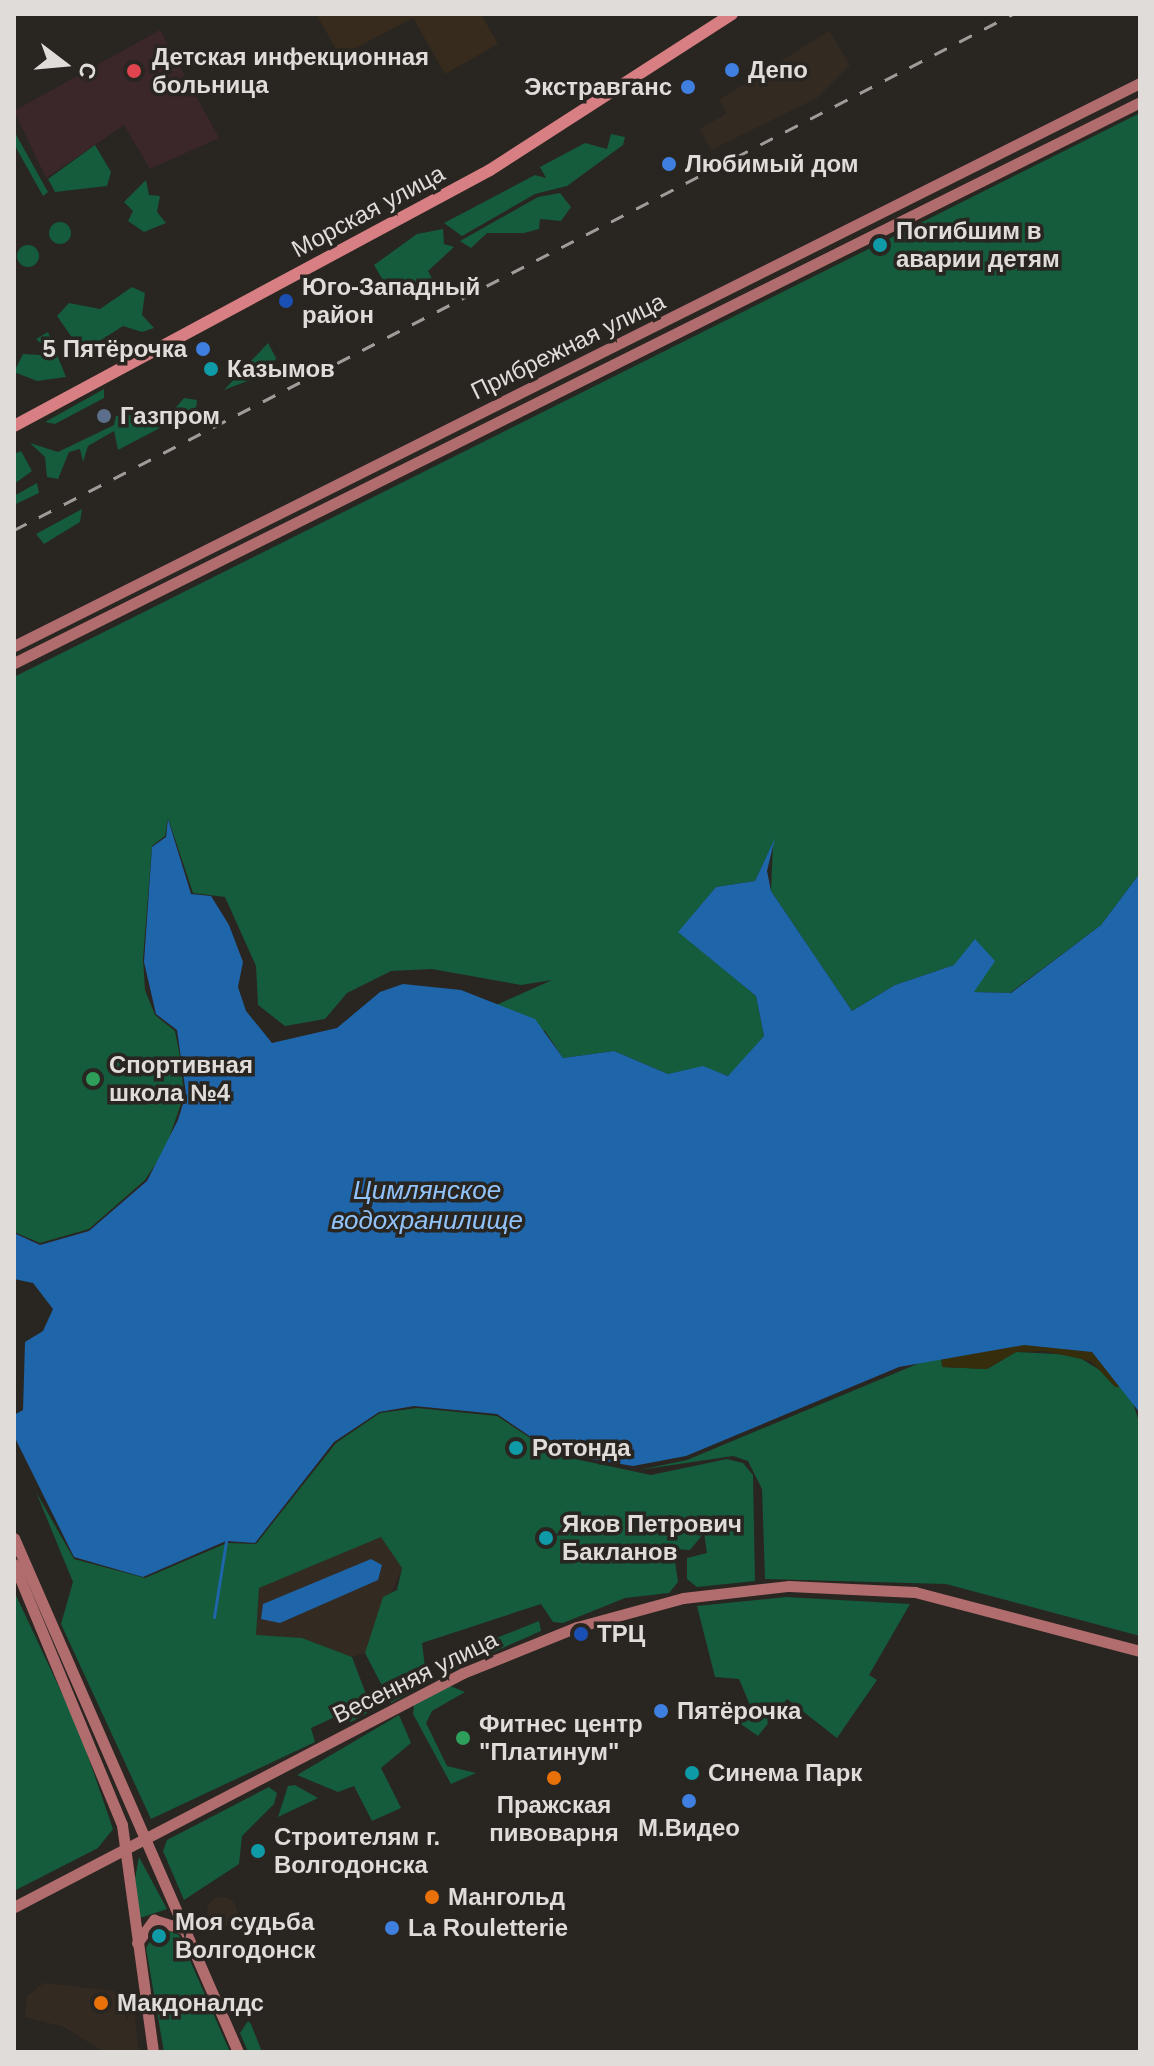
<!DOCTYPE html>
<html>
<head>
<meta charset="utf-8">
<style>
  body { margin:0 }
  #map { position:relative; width:1154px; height:2066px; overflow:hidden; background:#292521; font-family:Arial,sans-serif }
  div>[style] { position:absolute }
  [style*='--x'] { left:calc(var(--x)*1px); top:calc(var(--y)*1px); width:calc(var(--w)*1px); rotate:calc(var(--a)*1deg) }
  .built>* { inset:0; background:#332b22 }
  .round { border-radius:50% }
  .education>* { inset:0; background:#362b1c }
  .medical>* { inset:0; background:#3b272a }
  .green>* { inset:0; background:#145c3b }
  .sand>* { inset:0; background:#352d0c }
  .water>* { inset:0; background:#1f65a9 }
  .stream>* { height:3px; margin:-1.5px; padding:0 1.5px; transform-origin:1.5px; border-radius:1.5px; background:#1f65a9 }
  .secondary>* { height:11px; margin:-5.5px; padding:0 5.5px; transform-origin:5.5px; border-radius:5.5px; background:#b16d6e }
  .primary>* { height:12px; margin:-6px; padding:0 6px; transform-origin:6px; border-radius:6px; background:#d77f82 }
  .rail>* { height:3px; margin-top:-1.5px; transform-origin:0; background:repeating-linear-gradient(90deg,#a09c99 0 14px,transparent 0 28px) }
  .dots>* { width:22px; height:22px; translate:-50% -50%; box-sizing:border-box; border:4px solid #292521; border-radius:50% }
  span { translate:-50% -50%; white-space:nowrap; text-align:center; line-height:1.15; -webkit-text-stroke:7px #292521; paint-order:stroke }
  .poi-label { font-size:24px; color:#dfdcd9; font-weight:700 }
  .left { translate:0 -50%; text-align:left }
  .right { translate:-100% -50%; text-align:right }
  .street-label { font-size:24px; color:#dfdcd9 }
  .water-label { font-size:26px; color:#91c3fa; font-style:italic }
  .frame { position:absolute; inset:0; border:16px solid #dfdcd9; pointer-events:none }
  .north { position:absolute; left:24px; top:24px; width:80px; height:80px; -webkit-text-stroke:6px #292521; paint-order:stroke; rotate:106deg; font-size:22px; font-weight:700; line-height:32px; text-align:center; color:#dfdcd9 }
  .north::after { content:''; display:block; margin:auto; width:28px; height:36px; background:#dfdcd9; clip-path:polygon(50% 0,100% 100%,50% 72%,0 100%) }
</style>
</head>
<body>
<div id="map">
  <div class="built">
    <div style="clip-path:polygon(829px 31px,850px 65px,817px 98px,711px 150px,700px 129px,727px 113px,719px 100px)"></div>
    <div style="clip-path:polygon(381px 1536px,402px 1568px,365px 1653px,352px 1657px,302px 1638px,256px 1636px,259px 1588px)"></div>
    <div class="round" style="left:207px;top:1897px;width:30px;height:30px"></div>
    <div style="clip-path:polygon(44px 1983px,132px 1993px,139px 2052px,104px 2052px,64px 2027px,25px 2017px,27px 1996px)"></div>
  </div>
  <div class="education">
    <div style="clip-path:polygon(316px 14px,481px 14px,498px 44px,445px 74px,413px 18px,340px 56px)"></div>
  </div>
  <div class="medical">
    <div style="clip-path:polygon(160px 30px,219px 138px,150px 169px,124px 125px,46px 178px,14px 111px)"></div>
  </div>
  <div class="green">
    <div style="clip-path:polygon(1140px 113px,1140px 873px,1101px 925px,1010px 993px,974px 992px,977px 979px,954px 965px,895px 985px,852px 1011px,771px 891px,773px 843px,755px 881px,716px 887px,679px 932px,756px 996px,764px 1036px,729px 1076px,703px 1067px,668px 1074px,614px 1051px,563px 1058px,545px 1031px,494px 1006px,552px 980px,521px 985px,432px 969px,391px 971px,347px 993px,325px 1019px,285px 1026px,258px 1005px,256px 966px,225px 897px,193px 893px,168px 818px,165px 836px,152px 846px,143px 959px,145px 990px,155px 1015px,175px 1031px,180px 1057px,184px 1095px,165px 1150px,145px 1180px,89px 1229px,40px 1243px,14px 1232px,14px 677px)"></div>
    <div style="clip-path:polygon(14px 131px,48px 192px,43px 196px,14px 144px)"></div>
    <div style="clip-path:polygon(611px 134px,625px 137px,623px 145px,567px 186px,535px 194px,462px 236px,444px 223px,535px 175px,546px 178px,540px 167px,585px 143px,607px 149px)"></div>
    <div style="clip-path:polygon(95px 145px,111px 172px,107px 186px,55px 192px,48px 179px)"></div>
    <div style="clip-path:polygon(146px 180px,149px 195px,160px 196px,157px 212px,166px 223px,144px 232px,128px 221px,133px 211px,124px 202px)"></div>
    <div style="clip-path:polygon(560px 193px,571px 207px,561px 221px,540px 219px,539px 229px,524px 233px,487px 233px,471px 248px,460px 241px,538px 197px)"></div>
    <div class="round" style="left:49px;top:222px;width:22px;height:22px"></div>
    <div style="clip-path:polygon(443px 229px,444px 244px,454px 247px,428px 271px,436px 286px,420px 291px,384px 282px,374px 265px,417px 234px)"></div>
    <div class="round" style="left:17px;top:245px;width:22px;height:22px"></div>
    <div style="clip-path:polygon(132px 287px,145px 293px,142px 315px,154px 328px,142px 332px,123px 326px,90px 347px,73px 339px,57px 316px,69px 303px,100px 309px)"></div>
    <div style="clip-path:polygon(48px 332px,66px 377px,37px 381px,14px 372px,23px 354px,40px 355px,45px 347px,36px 339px)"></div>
    <div style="clip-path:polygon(268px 343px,276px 358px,271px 372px,224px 390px)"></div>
    <div style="clip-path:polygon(104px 389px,104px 398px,55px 424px,45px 422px)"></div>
    <div style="clip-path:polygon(184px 398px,197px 400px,196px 409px,118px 450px,114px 431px,88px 446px,83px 462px,80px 449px,69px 452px,58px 479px,47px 477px,45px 457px,30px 443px,58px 452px,114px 425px,116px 416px,172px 412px)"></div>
    <div style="clip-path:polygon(21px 451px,32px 471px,14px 484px,14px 454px)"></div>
    <div style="clip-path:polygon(37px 483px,39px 493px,14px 505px,14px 496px)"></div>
    <div style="clip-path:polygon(82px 509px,80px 522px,44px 544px,36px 534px)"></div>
    <div style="clip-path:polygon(1016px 1352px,1075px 1355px,1128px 1387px,1140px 1425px,1140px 1636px,946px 1584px,765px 1579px,762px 1489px,748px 1461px,733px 1456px,639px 1470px,687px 1460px,941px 1354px,942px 1367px,987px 1369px)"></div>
    <div style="clip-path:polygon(417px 1408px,497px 1416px,556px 1455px,651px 1475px,727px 1459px,743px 1463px,753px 1475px,755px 1581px,697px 1587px,687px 1579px,687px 1558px,707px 1553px,704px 1533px,690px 1550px,643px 1547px,646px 1563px,675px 1561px,678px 1582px,669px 1593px,625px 1598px,563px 1623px,553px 1622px,541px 1604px,422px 1643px,427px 1683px,391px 1703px,365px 1653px,383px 1597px,397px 1590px,402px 1568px,381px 1537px,259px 1588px,256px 1635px,302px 1638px,352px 1657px,372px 1710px,351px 1722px,339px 1715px,311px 1728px,315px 1742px,151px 1819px,61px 1624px,73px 1582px,36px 1492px,74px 1559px,145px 1578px,227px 1543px,256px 1544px,336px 1443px,380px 1413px)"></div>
    <div style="clip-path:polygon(14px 1591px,79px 1730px,113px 1829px,98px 1848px,14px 1891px)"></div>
    <div style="clip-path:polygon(786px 1597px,910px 1604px,869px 1675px,877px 1680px,837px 1738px,787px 1699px,758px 1736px,738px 1722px,752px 1710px,739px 1679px,715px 1677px,697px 1606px)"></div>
    <div style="clip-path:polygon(539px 1621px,541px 1631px,448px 1672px,439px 1669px,439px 1661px)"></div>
    <div style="clip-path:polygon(450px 1686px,465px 1692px,432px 1711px,426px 1723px,447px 1766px,476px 1773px,451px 1784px,413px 1714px,414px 1705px)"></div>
    <div style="clip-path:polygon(399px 1715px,411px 1743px,381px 1768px,401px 1808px,372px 1821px,354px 1786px,338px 1792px,297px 1775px)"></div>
    <div style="clip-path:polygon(295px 1785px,318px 1798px,278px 1817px,288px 1786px)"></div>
    <div style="clip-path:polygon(269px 1787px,277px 1793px,274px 1804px,242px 1836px,239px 1864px,184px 1900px,163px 1851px,167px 1840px)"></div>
    <div style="clip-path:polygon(139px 1857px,167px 1909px,140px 1918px,135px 1879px)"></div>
    <div style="clip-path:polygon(159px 1927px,179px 1935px,230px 2052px,164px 2052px,146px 1948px)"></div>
    <div style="clip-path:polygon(248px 2021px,251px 2024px,262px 2052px,248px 2052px,240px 2033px)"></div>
  </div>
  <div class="sand">
    <div style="clip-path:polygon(1087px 1334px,1128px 1387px,1115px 1387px,1091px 1361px,1044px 1351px,1016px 1352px,987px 1369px,942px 1367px,941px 1354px)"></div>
  </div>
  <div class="water">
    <div style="clip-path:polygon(168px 819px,191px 894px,211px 896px,229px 925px,243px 962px,238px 987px,246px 1011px,272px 1043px,337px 1028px,380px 992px,403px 984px,461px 990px,535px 1019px,563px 1058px,614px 1051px,668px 1074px,703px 1066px,728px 1076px,764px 1036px,756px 996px,678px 932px,716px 887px,755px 881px,775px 838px,767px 871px,771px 891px,852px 1011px,895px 985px,954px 965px,975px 939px,995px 961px,974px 992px,1011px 993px,1101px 925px,1140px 873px,1140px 1413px,1092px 1352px,1024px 1345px,899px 1367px,686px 1456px,633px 1466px,555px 1453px,497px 1414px,414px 1406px,379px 1412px,334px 1442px,255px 1543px,226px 1541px,143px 1577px,74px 1557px,14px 1436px,14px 1415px,23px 1410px,25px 1342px,43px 1331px,53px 1309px,33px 1283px,14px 1279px,14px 1233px,40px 1245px,89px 1231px,147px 1181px,178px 1120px,186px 1094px,177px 1030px,156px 1014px,144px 962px,152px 847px,166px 837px)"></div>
    <div style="clip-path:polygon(371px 1559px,382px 1565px,378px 1580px,280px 1623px,261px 1619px,263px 1604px)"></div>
  </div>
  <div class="stream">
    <div style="--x:214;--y:1617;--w:77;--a:-81"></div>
  </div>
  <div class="secondary">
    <div style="--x:14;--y:646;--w:1259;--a:-26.57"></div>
    <div style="--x:14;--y:663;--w:1258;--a:-26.48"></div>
    <div style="--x:14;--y:1538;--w:561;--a:66.45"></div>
    <div style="--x:14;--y:1564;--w:282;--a:67.5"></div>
    <div style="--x:122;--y:1825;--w:229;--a:82.2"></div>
    <div style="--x:14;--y:1907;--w:506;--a:-27.53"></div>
    <div style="--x:463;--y:1673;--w:123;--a:-22"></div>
    <div style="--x:577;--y:1627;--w:110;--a:-15.3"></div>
    <div style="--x:683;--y:1598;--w:107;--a:-6.5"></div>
    <div style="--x:789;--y:1586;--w:126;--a:2.7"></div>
    <div style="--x:915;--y:1592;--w:233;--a:14.7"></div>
    <div style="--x:137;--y:1943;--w:29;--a:-54"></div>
    <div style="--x:154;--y:1920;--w:31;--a:17"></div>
  </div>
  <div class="primary">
    <div style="--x:14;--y:426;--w:540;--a:-28.27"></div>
    <div style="--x:490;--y:170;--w:288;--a:-32.8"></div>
  </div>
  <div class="rail">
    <div style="--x:14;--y:530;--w:1124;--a:-27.32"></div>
  </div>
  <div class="dots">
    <div style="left:732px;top:70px;background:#3f7fe0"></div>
    <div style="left:134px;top:71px;background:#e0444e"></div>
    <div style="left:688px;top:87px;background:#3f7fe0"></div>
    <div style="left:669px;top:164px;background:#3f7fe0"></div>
    <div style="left:880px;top:245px;background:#0f9aa8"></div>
    <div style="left:286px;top:301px;background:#1a4fb4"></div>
    <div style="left:203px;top:349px;background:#3f7fe0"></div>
    <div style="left:211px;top:369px;background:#0f9aa8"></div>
    <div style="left:104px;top:416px;background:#5c6f8a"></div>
    <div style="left:93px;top:1079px;background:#2e9e5b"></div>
    <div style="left:516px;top:1448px;background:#0f9aa8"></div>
    <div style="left:546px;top:1538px;background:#0f9aa8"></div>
    <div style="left:581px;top:1634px;background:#1a4fb4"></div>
    <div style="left:661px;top:1711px;background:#3f7fe0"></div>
    <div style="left:463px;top:1738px;background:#2e9e5b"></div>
    <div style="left:692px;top:1773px;background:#0f9aa8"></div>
    <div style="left:554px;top:1778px;background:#e8710a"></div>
    <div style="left:689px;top:1801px;background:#3f7fe0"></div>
    <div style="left:258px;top:1851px;background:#0f9aa8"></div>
    <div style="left:432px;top:1897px;background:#e8710a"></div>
    <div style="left:392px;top:1928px;background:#3f7fe0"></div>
    <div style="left:159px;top:1936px;background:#0f9aa8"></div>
    <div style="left:101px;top:2003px;background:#e8710a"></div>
  </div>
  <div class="poi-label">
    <span class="left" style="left:152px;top:71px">Детская инфекционная<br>больница</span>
    <span class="left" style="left:748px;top:70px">Депо</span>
    <span class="right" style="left:672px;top:87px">Экстравганс</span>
    <span class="left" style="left:685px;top:164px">Любимый дом</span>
    <span class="left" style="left:896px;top:245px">Погибшим в<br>аварии детям</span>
    <span class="left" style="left:302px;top:301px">Юго-Западный<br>район</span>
    <span class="right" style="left:187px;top:349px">5 Пятёрочка</span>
    <span class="left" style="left:227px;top:369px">Казымов</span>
    <span class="left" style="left:120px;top:416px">Газпром</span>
    <span class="left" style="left:109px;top:1079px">Спортивная<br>школа №4</span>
    <span class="left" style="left:532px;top:1448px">Ротонда</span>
    <span class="left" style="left:562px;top:1538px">Яков Петрович<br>Бакланов</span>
    <span class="left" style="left:597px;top:1634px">ТРЦ</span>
    <span class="left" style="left:677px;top:1711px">Пятёрочка</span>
    <span class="left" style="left:479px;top:1738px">Фитнес центр<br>"Платинум"</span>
    <span class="left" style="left:708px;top:1773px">Синема Парк</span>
    <span style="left:554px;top:1819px">Пражская<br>пивоварня</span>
    <span style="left:689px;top:1828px">М.Видео</span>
    <span class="left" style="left:274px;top:1851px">Строителям г.<br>Волгодонска</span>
    <span class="left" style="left:448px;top:1897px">Мангольд</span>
    <span class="left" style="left:175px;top:1936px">Моя судьба<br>Волгодонск</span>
    <span class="left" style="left:408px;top:1928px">La Rouletterie</span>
    <span class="left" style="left:117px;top:2003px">Макдоналдс</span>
  </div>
  <div class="street-label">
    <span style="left:368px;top:211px;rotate:-28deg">Морская улица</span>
    <span style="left:568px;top:346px;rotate:-26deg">Прибрежная улица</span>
    <span style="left:415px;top:1677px;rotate:-26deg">Весенняя улица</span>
  </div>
  <div class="water-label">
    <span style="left:427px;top:1206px">Цимлянское<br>водохранилище</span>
  </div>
  <div class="frame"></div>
  <div class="north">С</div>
</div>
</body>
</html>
